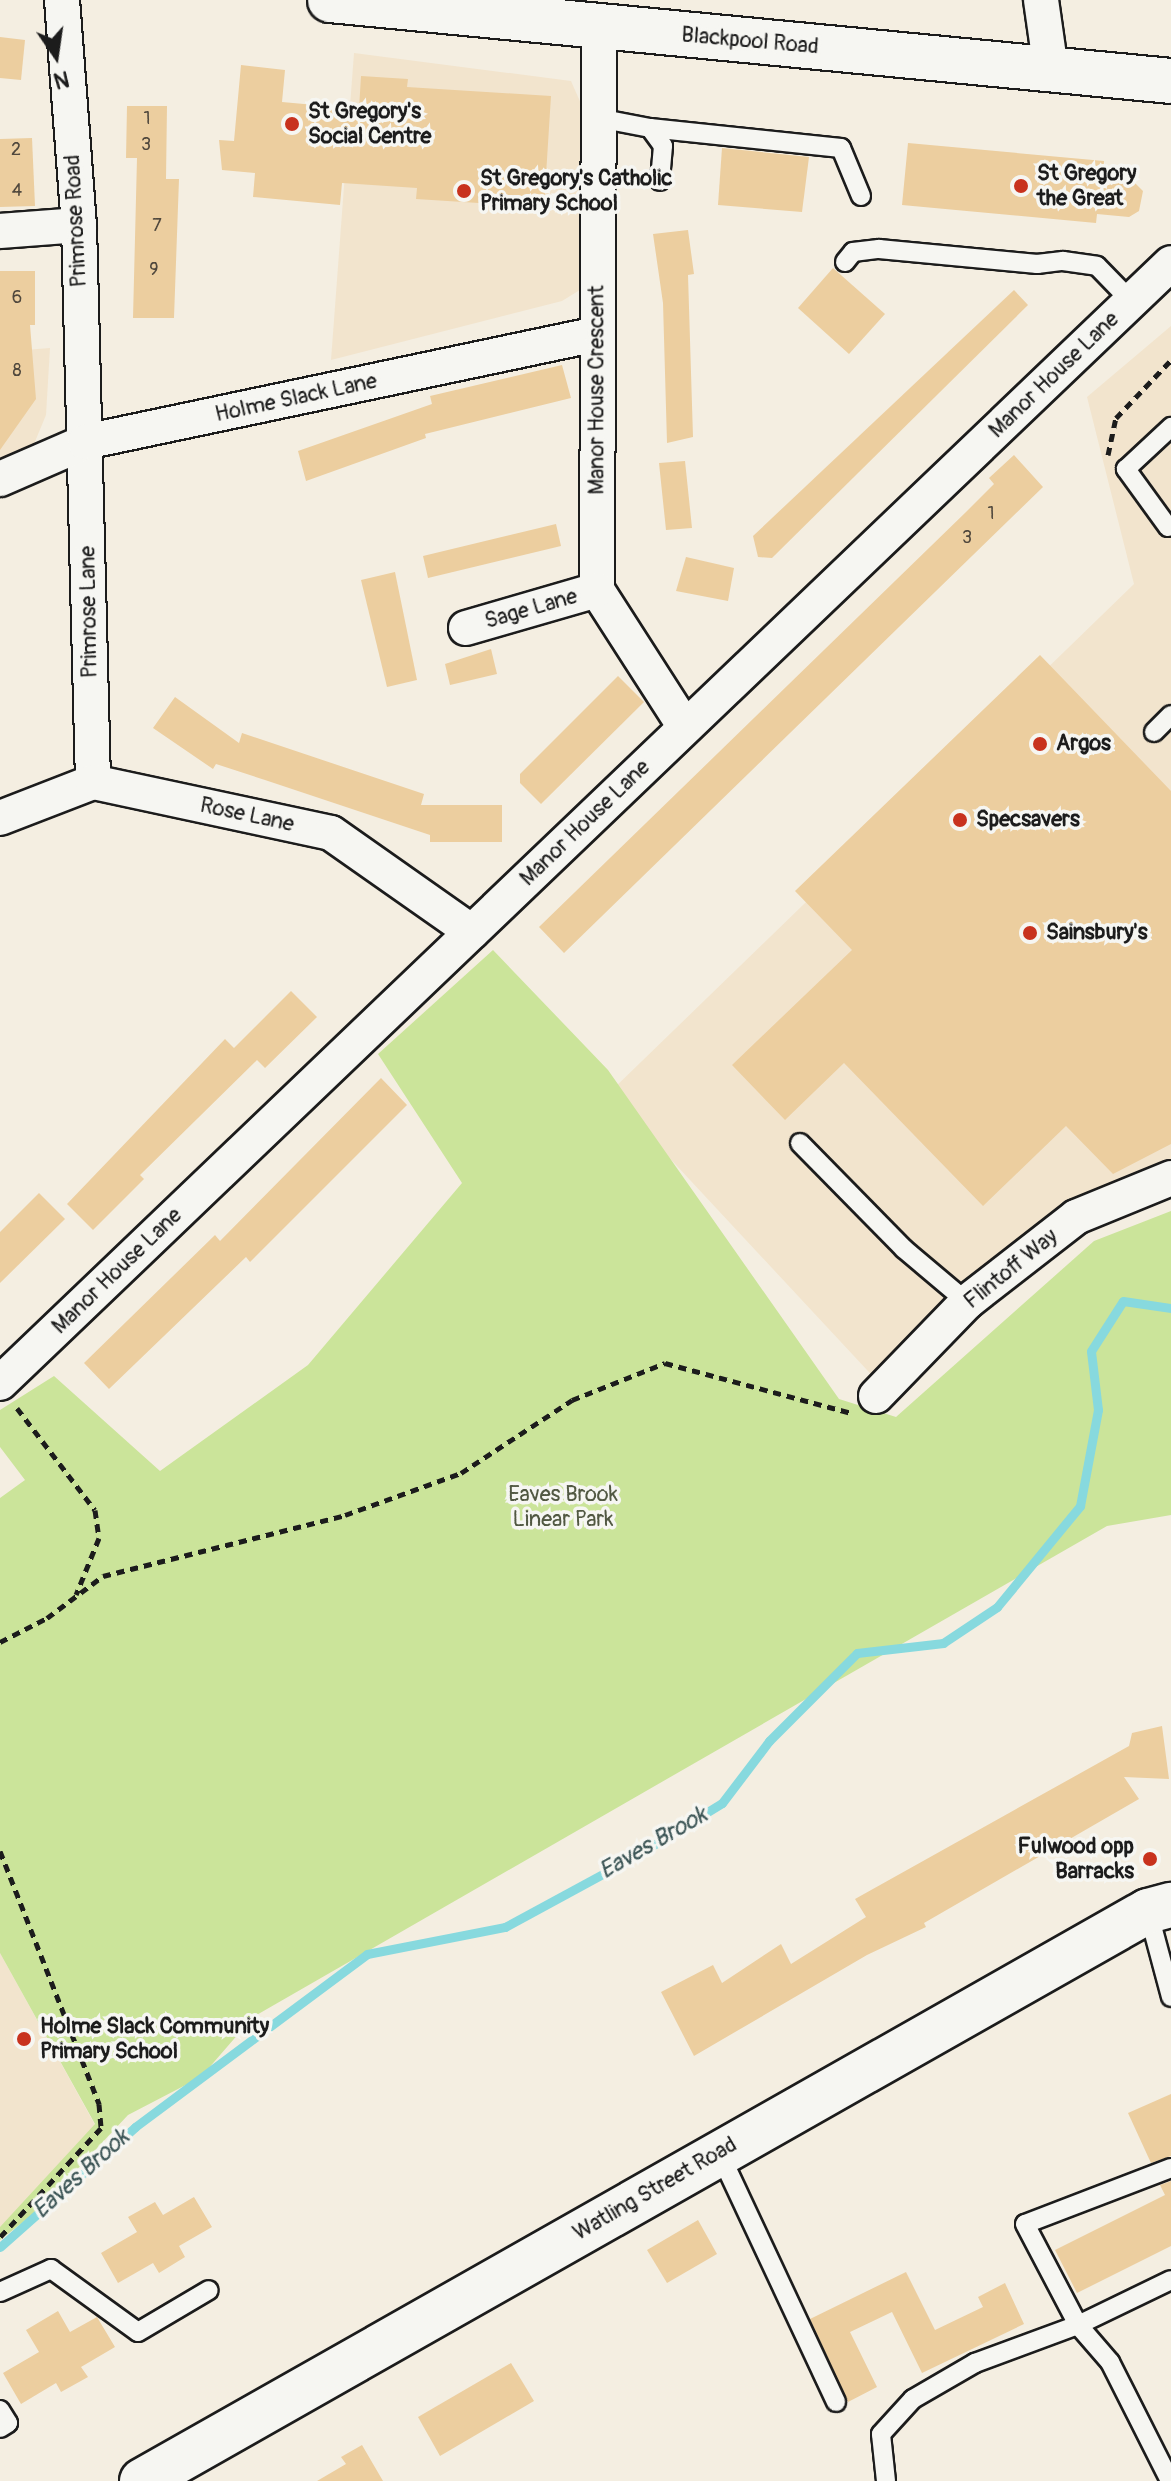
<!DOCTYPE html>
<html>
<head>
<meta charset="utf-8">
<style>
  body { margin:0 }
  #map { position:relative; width:1171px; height:2481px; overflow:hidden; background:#f4eee1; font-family:Pangolin,sans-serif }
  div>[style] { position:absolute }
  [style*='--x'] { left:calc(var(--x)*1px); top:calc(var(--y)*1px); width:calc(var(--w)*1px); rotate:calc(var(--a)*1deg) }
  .built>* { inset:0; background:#f2e4cd }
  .green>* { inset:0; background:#cbe49a }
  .stream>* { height:9px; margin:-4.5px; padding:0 4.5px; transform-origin:4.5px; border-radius:4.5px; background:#87d9de }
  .building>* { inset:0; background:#ecce9f }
  .path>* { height:5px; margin-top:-2.5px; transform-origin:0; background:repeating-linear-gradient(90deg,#1c1c1c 0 8px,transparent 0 14px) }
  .roads { filter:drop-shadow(2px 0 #1c1c1c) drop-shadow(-2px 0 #1c1c1c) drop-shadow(0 2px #1c1c1c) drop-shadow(0 -2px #1c1c1c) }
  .service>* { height:18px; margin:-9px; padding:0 9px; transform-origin:9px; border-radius:9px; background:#f6f6f2 }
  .minor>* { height:34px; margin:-17px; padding:0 17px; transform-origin:17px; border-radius:17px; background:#f6f6f2 }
  .secondary>* { height:44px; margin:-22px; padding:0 22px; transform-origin:22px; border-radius:22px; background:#f6f6f2 }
  .trunk>* { height:44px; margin:-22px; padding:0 22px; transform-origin:22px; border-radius:22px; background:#f6f6f2 }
  .dots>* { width:22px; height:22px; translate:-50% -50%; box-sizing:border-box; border:4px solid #f6f6f2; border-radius:50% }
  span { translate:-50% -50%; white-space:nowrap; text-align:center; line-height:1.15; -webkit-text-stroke:7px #f6f6f2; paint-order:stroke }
  .number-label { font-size:18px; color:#50483d }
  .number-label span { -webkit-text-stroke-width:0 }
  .street-label { font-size:22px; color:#1c1c1c }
  .poi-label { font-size:22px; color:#1c1c1c; font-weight:700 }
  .left { translate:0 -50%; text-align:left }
  .right { translate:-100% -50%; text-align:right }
  .park-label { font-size:22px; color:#515842 }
  .water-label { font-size:24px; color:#3c5556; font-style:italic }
  .north { position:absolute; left:16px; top:16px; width:80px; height:80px; -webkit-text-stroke:6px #f6f6f2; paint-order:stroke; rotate:167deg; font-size:22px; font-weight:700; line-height:32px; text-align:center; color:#1c1c1c }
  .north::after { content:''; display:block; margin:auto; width:28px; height:36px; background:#1c1c1c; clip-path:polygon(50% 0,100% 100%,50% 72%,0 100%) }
</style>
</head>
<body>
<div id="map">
  <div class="built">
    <div style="clip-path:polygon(354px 53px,571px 81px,582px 106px,583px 288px,562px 301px,331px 360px)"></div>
    <div style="clip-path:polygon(1171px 326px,1171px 1162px,1034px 1227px,894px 1399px,609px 1093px,1134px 584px,1087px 397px)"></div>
    <div style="clip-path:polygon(50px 348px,46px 415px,27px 461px,0 473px,0 352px)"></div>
    <div style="clip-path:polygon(0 1953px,95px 2125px,0 2231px)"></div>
  </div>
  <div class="green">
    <div style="clip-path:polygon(493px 950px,608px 1070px,839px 1399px,896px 1417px,1094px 1241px,1171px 1211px,1171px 1515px,1107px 1526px,253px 2017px,201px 2077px,128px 2115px,41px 2208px,0 2240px,0 2227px,95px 2124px,0 1953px,0 1498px,25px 1480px,0 1447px,0 1410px,54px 1376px,160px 1471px,308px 1365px,462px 1183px,378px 1054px)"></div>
  </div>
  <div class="stream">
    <div style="--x:0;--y:2247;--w:181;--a:-41.6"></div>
    <div style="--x:135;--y:2127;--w:289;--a:-36.7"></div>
    <div style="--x:367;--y:1954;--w:141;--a:-11.1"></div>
    <div style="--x:505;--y:1927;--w:147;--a:-28.5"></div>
    <div style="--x:634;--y:1857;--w:103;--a:-31.5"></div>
    <div style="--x:722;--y:1803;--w:78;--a:-52.8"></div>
    <div style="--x:769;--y:1741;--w:124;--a:-45"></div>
    <div style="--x:857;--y:1653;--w:87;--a:-6.6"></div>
    <div style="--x:943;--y:1643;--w:65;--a:-33.7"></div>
    <div style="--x:997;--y:1607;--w:131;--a:-50.6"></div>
    <div style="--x:1080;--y:1506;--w:98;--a:-79.4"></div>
    <div style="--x:1098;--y:1410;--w:59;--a:-96.8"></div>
    <div style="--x:1091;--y:1351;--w:59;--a:-57.4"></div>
    <div style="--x:1123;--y:1301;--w:49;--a:8.3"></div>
  </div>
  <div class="building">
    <div style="clip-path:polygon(0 37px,25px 40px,21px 80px,0 78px)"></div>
    <div style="clip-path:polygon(241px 65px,285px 70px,282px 102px,359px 109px,361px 76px,408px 79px,407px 87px,551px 96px,544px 207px,416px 199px,417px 188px,342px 183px,340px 205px,253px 197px,255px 173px,222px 170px,219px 140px,234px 141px)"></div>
    <div style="clip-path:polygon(127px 106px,167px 106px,166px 179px,179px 179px,174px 318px,133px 318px,137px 158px,126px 158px)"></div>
    <div style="clip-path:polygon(32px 138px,35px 206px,0 207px,0 139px)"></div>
    <div style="clip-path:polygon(908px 143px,1104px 161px,1103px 178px,1132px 180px,1143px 191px,1139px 211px,1129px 217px,1097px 214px,1096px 223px,902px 205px)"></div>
    <div style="clip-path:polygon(722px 148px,809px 157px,802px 212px,718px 205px)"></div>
    <div style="clip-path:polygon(688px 230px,694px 274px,688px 275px,693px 437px,667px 443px,663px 303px,653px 234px)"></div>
    <div style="clip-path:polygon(833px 268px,885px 314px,849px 354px,798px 308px)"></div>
    <div style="clip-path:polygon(0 271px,35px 271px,35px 325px,30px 325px,36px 399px,0 450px)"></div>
    <div style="clip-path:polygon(1014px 290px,1028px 305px,772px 558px,758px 557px,753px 536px)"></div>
    <div style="clip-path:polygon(562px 365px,571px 398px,425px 434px,426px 438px,306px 481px,298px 451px,432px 404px,430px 396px)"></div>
    <div style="clip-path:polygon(1014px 455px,1043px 487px,564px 953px,539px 927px,966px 512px,994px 484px,989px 478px)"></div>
    <div style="clip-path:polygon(685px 461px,692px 528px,666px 530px,659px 463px)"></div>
    <div style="clip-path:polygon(556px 524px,561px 546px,428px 578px,423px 556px)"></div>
    <div style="clip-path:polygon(686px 557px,734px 568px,728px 601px,676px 591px)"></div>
    <div style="clip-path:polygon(395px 572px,417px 680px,387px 687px,361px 580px)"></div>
    <div style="clip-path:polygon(491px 649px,497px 674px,450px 685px,445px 664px)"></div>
    <div style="clip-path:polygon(1040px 655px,1171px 791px,1171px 1144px,1113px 1174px,1066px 1126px,983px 1206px,844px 1063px,785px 1120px,732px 1065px,852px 950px,795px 891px)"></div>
    <div style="clip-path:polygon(618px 676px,644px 702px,541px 804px,520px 783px,520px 774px)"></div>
    <div style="clip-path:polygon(175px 697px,239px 743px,242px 733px,424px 794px,421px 805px,502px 805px,502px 842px,430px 842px,430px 835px,265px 780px,216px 764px,213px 769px,153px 728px)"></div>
    <div style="clip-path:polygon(291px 991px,317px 1017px,265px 1068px,257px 1060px,140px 1175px,144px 1179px,93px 1230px,67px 1204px,225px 1039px,234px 1048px)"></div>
    <div style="clip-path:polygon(381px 1078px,407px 1105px,250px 1262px,246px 1257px,109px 1389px,84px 1363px,215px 1235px,220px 1241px)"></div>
    <div style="clip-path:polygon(39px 1193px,65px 1219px,0 1283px,0 1232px)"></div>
    <div style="clip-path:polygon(1162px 1726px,1169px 1779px,1124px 1777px,1139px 1799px,924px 1923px,926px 1927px,867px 1955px,694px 2056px,661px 1992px,713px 1965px,722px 1983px,781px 1944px,791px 1964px,866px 1917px,855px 1899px,1129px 1746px,1132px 1733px)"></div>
    <div style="clip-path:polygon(1171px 2094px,1171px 2156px,1151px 2163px,1128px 2113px)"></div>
    <div style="clip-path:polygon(1171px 2181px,1171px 2246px,1077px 2293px,1055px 2250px,1165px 2195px,1160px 2185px)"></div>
    <div style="clip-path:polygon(194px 2197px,212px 2227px,179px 2246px,185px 2257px,159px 2273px,153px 2263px,118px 2283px,101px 2253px,137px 2232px,128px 2217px,155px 2202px,163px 2215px)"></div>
    <div style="clip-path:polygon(698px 2220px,717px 2254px,667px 2283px,647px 2250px)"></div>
    <div style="clip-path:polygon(906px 2272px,935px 2330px,983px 2307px,978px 2297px,1005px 2283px,1024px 2324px,922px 2373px,892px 2312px,850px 2332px,877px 2387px,848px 2402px,810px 2319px)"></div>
    <div style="clip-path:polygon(58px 2311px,70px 2332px,97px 2317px,115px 2347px,81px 2367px,88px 2377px,61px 2392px,56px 2383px,21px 2404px,3px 2373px,39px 2352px,26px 2330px)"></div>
    <div style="clip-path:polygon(511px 2363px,534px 2401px,440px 2456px,418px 2417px)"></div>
    <div style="clip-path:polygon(362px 2445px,383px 2481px,317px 2481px,346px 2464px,341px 2457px)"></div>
  </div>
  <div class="path">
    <div style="--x:1108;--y:455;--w:38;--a:-78"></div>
    <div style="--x:1116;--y:418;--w:80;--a:-46.5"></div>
    <div style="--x:17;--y:1408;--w:128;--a:52.6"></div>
    <div style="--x:95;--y:1510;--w:28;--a:82"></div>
    <div style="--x:99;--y:1538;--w:61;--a:112"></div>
    <div style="--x:0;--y:1642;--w:53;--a:-27.1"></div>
    <div style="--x:47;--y:1618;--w:70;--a:-36.9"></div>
    <div style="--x:103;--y:1576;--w:250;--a:-14.1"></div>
    <div style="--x:345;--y:1515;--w:123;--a:-19.9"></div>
    <div style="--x:461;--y:1473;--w:133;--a:-33.3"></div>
    <div style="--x:572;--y:1400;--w:100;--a:-21.7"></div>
    <div style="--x:665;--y:1363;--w:194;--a:15"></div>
    <div style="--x:0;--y:1851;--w:272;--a:68.6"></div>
    <div style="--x:99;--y:2104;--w:24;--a:85"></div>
    <div style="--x:101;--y:2128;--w:149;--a:132.8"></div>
  </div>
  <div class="roads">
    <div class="service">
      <div style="--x:598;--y:118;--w:53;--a:10.9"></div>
      <div style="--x:650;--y:128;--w:22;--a:54"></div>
      <div style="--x:663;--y:146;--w:35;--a:95"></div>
      <div style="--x:650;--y:128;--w:192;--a:6"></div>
      <div style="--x:841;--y:148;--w:52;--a:67.4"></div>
      <div style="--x:845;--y:262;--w:13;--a:-51"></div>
      <div style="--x:853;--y:252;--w:26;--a:-7"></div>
      <div style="--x:879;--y:249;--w:159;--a:5.4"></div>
      <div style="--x:1037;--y:264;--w:26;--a:-7"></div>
      <div style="--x:1063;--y:261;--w:34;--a:8"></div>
      <div style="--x:1097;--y:266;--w:49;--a:45.8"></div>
      <div style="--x:1168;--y:527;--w:72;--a:-125.9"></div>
      <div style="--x:1126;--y:469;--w:62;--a:-43"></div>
      <div style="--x:1154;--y:732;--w:24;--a:-45"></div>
      <div style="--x:800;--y:1143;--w:148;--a:45.5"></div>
      <div style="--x:904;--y:1249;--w:82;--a:40.1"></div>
      <div style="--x:1148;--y:1911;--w:89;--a:75"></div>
      <div style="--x:719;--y:2152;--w:276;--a:64.9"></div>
      <div style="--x:1171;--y:2168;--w:156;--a:159"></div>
      <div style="--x:1025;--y:2224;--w:114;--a:62.3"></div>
      <div style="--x:1078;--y:2325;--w:103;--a:-25.8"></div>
      <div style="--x:0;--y:2292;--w:56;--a:-24.3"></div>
      <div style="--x:51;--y:2269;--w:107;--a:35.9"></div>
      <div style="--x:138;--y:2332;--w:82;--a:-30.6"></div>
      <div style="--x:0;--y:2410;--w:15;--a:58"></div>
      <div style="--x:8;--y:2423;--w:9;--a:148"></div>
      <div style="--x:886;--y:2481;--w:47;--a:-96.1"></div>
      <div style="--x:881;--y:2434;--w:47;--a:-47.6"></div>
      <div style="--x:913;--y:2399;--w:72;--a:-30.1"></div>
      <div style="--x:975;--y:2363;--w:110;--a:-20.3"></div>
      <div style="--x:1078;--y:2325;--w:49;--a:49.1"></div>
      <div style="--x:1110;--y:2362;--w:133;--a:63.2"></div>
    </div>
    <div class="minor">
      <div style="--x:62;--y:0;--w:226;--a:85.7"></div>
      <div style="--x:79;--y:225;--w:557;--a:88.56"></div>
      <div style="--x:1041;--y:0;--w:71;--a:81.9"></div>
      <div style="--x:599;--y:27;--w:563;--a:90.2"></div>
      <div style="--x:597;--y:590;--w:163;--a:57.3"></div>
      <div style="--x:0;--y:231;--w:79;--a:-4.3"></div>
      <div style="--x:0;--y:479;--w:93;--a:-23.5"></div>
      <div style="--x:85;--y:442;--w:523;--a:-11.91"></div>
      <div style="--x:466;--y:628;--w:136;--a:-16.2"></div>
      <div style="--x:0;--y:818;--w:100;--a:-21.2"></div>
      <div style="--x:93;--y:782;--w:243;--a:12.1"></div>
      <div style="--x:331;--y:833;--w:172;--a:35.1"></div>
      <div style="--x:0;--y:1383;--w:1620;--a:-43.72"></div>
      <div style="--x:876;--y:1396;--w:131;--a:-45.9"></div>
      <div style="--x:967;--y:1302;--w:138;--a:-37.9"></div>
      <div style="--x:1076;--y:1217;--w:103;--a:-22.3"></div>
    </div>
    <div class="secondary">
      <div style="--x:142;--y:2481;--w:1156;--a:-29.54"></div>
      <div style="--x:1148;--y:1911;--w:24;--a:-15"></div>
    </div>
    <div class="trunk">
      <div style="--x:330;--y:0;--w:845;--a:5.5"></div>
    </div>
  </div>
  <div class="dots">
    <div style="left:292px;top:124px;background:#c8321e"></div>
    <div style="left:1021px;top:186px;background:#c8321e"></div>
    <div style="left:464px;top:191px;background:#c8321e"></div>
    <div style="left:1040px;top:744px;background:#c8321e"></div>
    <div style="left:960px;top:820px;background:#c8321e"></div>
    <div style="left:1030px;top:933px;background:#c8321e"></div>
    <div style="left:1150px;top:1859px;background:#c8321e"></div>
    <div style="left:24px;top:2039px;background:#c8321e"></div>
  </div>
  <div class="number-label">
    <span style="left:147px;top:119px">1</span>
    <span style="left:146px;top:145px">3</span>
    <span style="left:16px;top:150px">2</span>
    <span style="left:17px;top:191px">4</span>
    <span style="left:157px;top:226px">7</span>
    <span style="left:154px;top:270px">9</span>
    <span style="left:17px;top:298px">6</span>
    <span style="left:17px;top:371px">8</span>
    <span style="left:991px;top:514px">1</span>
    <span style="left:967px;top:538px">3</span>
  </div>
  <div class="street-label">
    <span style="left:750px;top:41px;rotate:5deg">Blackpool Road</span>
    <span style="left:76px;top:221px;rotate:-93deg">Primrose Road</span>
    <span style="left:1054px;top:375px;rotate:-44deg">Manor House Lane</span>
    <span style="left:597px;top:390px;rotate:-90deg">Manor House Crescent</span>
    <span style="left:296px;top:398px;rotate:-12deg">Holme Slack Lane</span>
    <span style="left:531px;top:609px;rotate:-16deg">Sage Lane</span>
    <span style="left:89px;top:612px;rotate:-91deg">Primrose Lane</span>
    <span style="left:247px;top:815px;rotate:12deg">Rose Lane</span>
    <span style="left:585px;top:823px;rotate:-44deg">Manor House Lane</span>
    <span style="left:1011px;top:1269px;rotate:-39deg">Flintoff Way</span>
    <span style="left:117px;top:1271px;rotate:-44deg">Manor House Lane</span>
    <span style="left:655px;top:2189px;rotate:-30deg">Watling Street Road</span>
  </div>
  <div class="poi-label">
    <span class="left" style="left:308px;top:124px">St Gregory's<br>Social Centre</span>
    <span class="left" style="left:1037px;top:186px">St Gregory<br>the Great</span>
    <span class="left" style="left:480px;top:191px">St Gregory's Catholic<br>Primary School</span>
    <span class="left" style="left:1056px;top:744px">Argos</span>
    <span class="left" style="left:976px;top:820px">Specsavers</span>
    <span class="left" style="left:1046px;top:933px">Sainsbury's</span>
    <span class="right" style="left:1134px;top:1859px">Fulwood opp<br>Barracks</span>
    <span class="left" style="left:40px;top:2039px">Holme Slack Community<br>Primary School</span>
  </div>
  <div class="park-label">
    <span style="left:563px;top:1507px">Eaves Brook<br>Linear Park</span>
  </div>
  <div class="water-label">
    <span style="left:653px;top:1843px;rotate:-30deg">Eaves Brook</span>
    <span style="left:81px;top:2174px;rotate:-42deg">Eaves Brook</span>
  </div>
  <div class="north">N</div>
</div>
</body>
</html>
